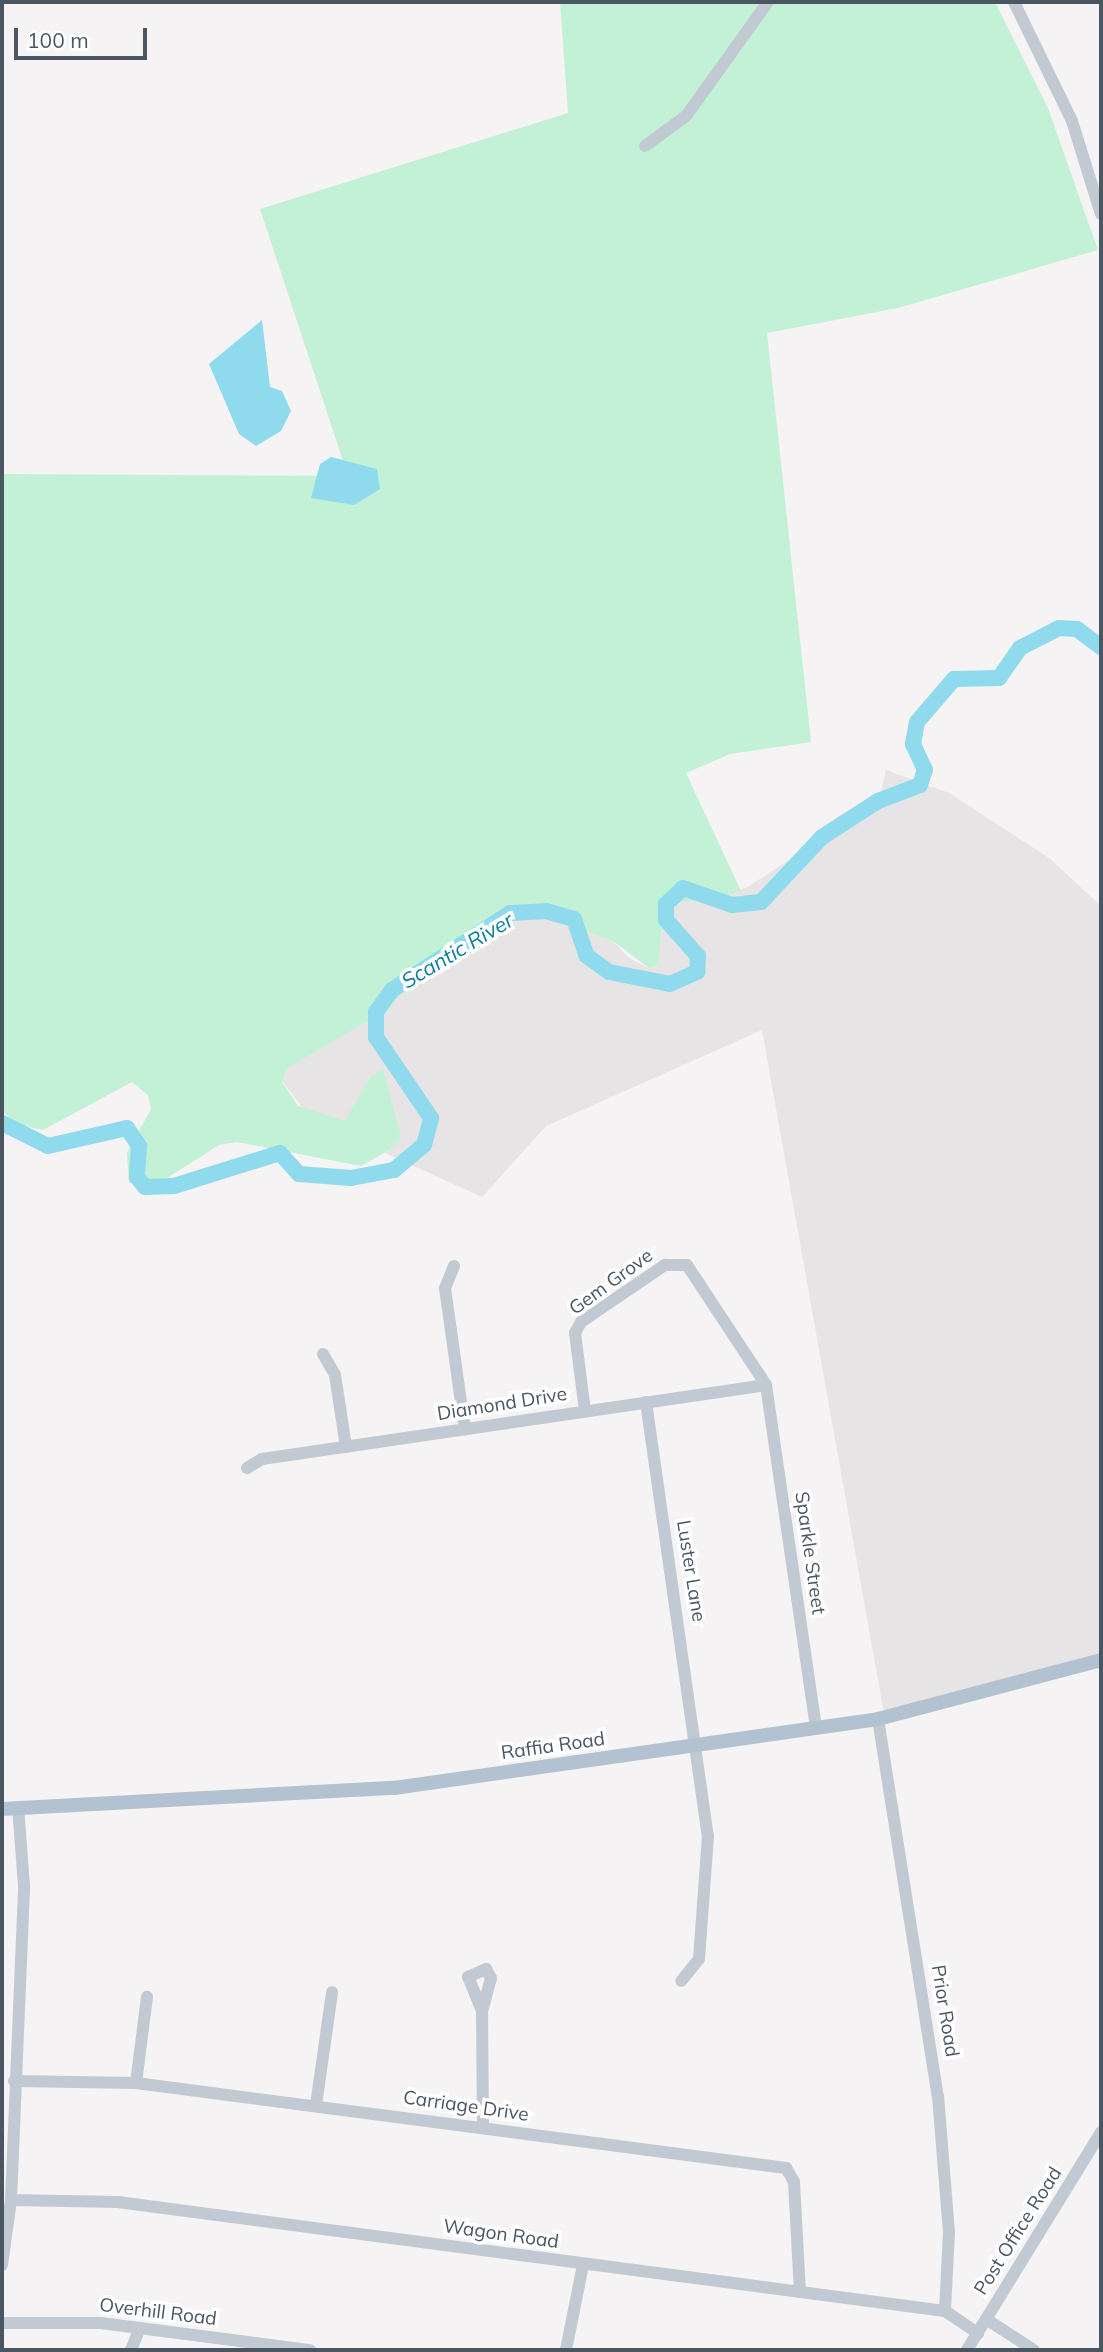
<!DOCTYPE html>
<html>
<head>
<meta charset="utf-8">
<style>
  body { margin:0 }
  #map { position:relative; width:1103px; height:2352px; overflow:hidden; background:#f5f3f3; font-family:Mulish,sans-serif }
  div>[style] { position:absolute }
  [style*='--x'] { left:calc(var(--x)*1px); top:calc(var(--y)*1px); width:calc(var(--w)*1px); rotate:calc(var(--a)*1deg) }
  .education>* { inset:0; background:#e6e4e5 }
  .green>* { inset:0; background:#c3f1d5 }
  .water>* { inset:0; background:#90daee }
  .river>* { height:16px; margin:-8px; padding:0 8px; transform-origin:8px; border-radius:8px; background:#90daee }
  .minor>* { height:12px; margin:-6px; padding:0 6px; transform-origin:6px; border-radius:6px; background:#c1cad2 }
  .major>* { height:14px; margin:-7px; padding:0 7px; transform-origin:7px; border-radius:7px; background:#b3c2d1 }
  span { translate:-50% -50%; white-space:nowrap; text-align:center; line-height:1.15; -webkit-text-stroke:7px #fff; paint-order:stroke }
  .street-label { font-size:19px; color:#4a5661 }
  .water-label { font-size:21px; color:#0c7c9b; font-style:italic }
  .frame { position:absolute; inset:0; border:4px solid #4a5661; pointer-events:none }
  .scale { position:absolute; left:14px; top:28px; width:133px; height:32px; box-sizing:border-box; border:4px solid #4a5661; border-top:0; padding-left:9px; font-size:21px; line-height:24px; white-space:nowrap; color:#4a5661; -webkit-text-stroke:5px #fff; paint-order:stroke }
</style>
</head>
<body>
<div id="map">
  <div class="education">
    <div style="clip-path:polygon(886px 770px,949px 793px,1049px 858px,1101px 906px,1101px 1655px,885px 1719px,762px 1030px,546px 1126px,482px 1197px,385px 1153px,393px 1148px,370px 1077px,346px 1121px,305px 1111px,282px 1081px,287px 1067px,375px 1017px,441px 953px,477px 928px,532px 906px,547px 903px,569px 925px,613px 941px,629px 958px,649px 968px,658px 964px,664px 910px,673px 901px,703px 902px,748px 887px,879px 800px)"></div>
  </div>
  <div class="green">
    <div style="clip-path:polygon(560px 2px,995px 2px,1048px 108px,1098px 250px,898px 308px,767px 333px,811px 742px,730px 754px,686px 773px,741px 891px,703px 902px,673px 901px,664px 910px,658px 964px,649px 968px,613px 941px,569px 925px,547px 903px,477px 928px,441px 953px,375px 1017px,287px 1068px,282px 1082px,298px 1106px,345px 1121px,370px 1077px,383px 1069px,401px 1137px,393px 1148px,361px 1166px,237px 1142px,219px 1145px,159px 1183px,129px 1183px,127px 1153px,151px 1109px,148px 1095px,132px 1082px,43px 1130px,16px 1124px,2px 1110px,2px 474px,348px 476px,260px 209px,568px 113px)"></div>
  </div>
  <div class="water">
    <div style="clip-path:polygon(262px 320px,270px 387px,282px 391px,291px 411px,281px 431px,256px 446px,239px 434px,209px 364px)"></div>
    <div style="clip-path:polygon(331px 457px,377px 469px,380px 489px,354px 505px,311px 498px,320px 464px)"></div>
  </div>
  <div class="river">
    <div style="--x:2;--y:1123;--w:51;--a:26.6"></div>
    <div style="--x:48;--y:1146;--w:81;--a:-12.8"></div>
    <div style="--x:127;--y:1128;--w:22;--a:56"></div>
    <div style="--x:139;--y:1146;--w:31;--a:94"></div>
    <div style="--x:137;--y:1177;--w:13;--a:51"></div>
    <div style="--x:145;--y:1187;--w:29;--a:-2"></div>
    <div style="--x:174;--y:1186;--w:111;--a:-17.3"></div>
    <div style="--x:280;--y:1153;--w:28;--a:48"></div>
    <div style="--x:299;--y:1174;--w:52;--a:4.4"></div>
    <div style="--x:351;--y:1178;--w:44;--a:-10.5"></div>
    <div style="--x:394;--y:1170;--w:39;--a:-40"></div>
    <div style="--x:424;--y:1145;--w:28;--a:-75"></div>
    <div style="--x:431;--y:1118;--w:98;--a:-124.2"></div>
    <div style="--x:376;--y:1037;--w:25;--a:-90"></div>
    <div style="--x:376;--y:1012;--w:27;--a:-54"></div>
    <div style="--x:392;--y:990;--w:141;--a:-33.1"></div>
    <div style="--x:510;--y:913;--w:36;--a:-3"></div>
    <div style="--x:546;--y:911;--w:29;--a:16"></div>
    <div style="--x:574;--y:919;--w:39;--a:71"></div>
    <div style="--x:587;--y:956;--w:27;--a:36"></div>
    <div style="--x:609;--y:972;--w:62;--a:11.1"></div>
    <div style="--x:670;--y:984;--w:30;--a:-24"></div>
    <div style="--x:697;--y:972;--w:16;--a:-86"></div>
    <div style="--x:698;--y:956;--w:48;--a:-131.6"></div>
    <div style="--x:666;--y:920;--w:16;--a:-90"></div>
    <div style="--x:666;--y:904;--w:23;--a:-43"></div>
    <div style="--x:683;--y:888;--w:52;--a:19.1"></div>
    <div style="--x:732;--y:905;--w:29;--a:-6"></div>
    <div style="--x:761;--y:902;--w:89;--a:-46.8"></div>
    <div style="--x:822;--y:837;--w:67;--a:-32.7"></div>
    <div style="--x:878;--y:801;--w:45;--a:-20.9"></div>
    <div style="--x:920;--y:785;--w:16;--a:-72"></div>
    <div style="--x:925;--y:770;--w:29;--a:-115"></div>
    <div style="--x:913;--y:744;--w:22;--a:-80"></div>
    <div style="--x:917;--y:722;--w:57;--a:-49.3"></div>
    <div style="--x:954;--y:679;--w:45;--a:-1.3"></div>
    <div style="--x:999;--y:678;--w:37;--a:-55"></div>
    <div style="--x:1020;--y:648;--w:44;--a:-27.1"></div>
    <div style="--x:1059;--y:628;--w:18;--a:3"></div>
    <div style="--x:1077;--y:629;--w:30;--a:37"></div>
  </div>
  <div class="minor">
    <div style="--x:1014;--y:2;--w:132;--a:64"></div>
    <div style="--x:1072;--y:121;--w:97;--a:72.7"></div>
    <div style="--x:645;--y:146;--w:51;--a:-36.2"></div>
    <div style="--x:686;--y:116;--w:140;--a:-54.3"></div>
    <div style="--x:454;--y:1266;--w:24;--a:112"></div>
    <div style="--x:445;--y:1288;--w:143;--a:82"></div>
    <div style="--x:323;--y:1354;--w:24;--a:60"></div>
    <div style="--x:335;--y:1375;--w:73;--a:81.3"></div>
    <div style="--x:646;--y:1402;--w:438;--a:81.9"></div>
    <div style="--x:708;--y:1836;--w:123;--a:94.2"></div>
    <div style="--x:699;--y:1959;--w:28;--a:129"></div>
    <div style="--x:585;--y:1411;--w:79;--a:-97.3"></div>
    <div style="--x:575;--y:1333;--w:13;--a:-61"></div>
    <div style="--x:581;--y:1322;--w:102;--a:-34.2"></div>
    <div style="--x:665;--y:1265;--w:22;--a:0"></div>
    <div style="--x:687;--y:1265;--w:144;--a:56.6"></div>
    <div style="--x:766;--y:1385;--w:346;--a:81.7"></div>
    <div style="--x:247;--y:1468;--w:17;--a:-31"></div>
    <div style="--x:262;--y:1459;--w:509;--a:-8.35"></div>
    <div style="--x:878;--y:1719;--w:382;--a:81"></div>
    <div style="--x:938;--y:2096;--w:136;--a:85.4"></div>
    <div style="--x:949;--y:2232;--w:79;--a:92.9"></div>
    <div style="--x:482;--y:2011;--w:37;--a:-112"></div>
    <div style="--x:468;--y:1977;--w:20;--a:-24"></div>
    <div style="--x:486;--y:1969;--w:10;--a:61"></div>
    <div style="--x:491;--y:1978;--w:34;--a:105"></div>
    <div style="--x:482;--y:2011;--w:117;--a:89.5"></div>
    <div style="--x:14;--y:2081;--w:122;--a:0.9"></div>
    <div style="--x:136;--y:2083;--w:656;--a:7.45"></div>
    <div style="--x:786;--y:2168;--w:16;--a:60"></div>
    <div style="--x:794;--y:2182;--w:110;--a:86.9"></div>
    <div style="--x:136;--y:2083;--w:87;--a:-82.7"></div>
    <div style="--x:316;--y:2105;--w:114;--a:-81.9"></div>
    <div style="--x:11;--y:2200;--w:107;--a:1.1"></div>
    <div style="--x:118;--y:2202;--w:834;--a:7.51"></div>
    <div style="--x:945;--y:2311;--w:40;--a:34"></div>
    <div style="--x:2;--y:2265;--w:66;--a:-82.1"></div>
    <div style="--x:11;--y:2200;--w:314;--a:-87.6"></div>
    <div style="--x:24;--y:1886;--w:79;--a:-94.3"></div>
    <div style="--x:986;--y:2319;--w:57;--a:32.9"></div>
    <div style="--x:2;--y:2323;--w:99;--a:0"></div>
    <div style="--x:101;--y:2323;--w:211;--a:7.4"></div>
    <div style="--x:131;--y:2350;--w:24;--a:-68"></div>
    <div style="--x:566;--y:2350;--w:87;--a:-78.7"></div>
    <div style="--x:967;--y:2350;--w:256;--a:-58.4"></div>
  </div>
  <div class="major">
    <div style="--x:2;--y:1809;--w:393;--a:-3.1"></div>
    <div style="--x:394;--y:1788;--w:489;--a:-8.1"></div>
    <div style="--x:878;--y:1719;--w:231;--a:-14.8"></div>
  </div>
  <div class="street-label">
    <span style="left:611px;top:1282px;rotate:-36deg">Gem Grove</span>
    <span style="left:502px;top:1404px;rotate:-9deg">Diamond Drive</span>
    <span style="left:810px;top:1553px;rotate:82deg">Sparkle Street</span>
    <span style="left:691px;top:1571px;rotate:81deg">Luster Lane</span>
    <span style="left:553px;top:1746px;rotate:-8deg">Raffia Road</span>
    <span style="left:945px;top:2011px;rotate:81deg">Prior Road</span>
    <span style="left:466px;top:2106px;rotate:8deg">Carriage Drive</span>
    <span style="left:1018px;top:2231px;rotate:-58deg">Post Office Road</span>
    <span style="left:501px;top:2234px;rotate:8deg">Wagon Road</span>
    <span style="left:158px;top:2312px;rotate:7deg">Overhill Road</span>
  </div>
  <div class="water-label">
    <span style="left:457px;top:950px;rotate:-31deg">Scantic River</span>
  </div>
  <div class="frame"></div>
  <div class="scale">100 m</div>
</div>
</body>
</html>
